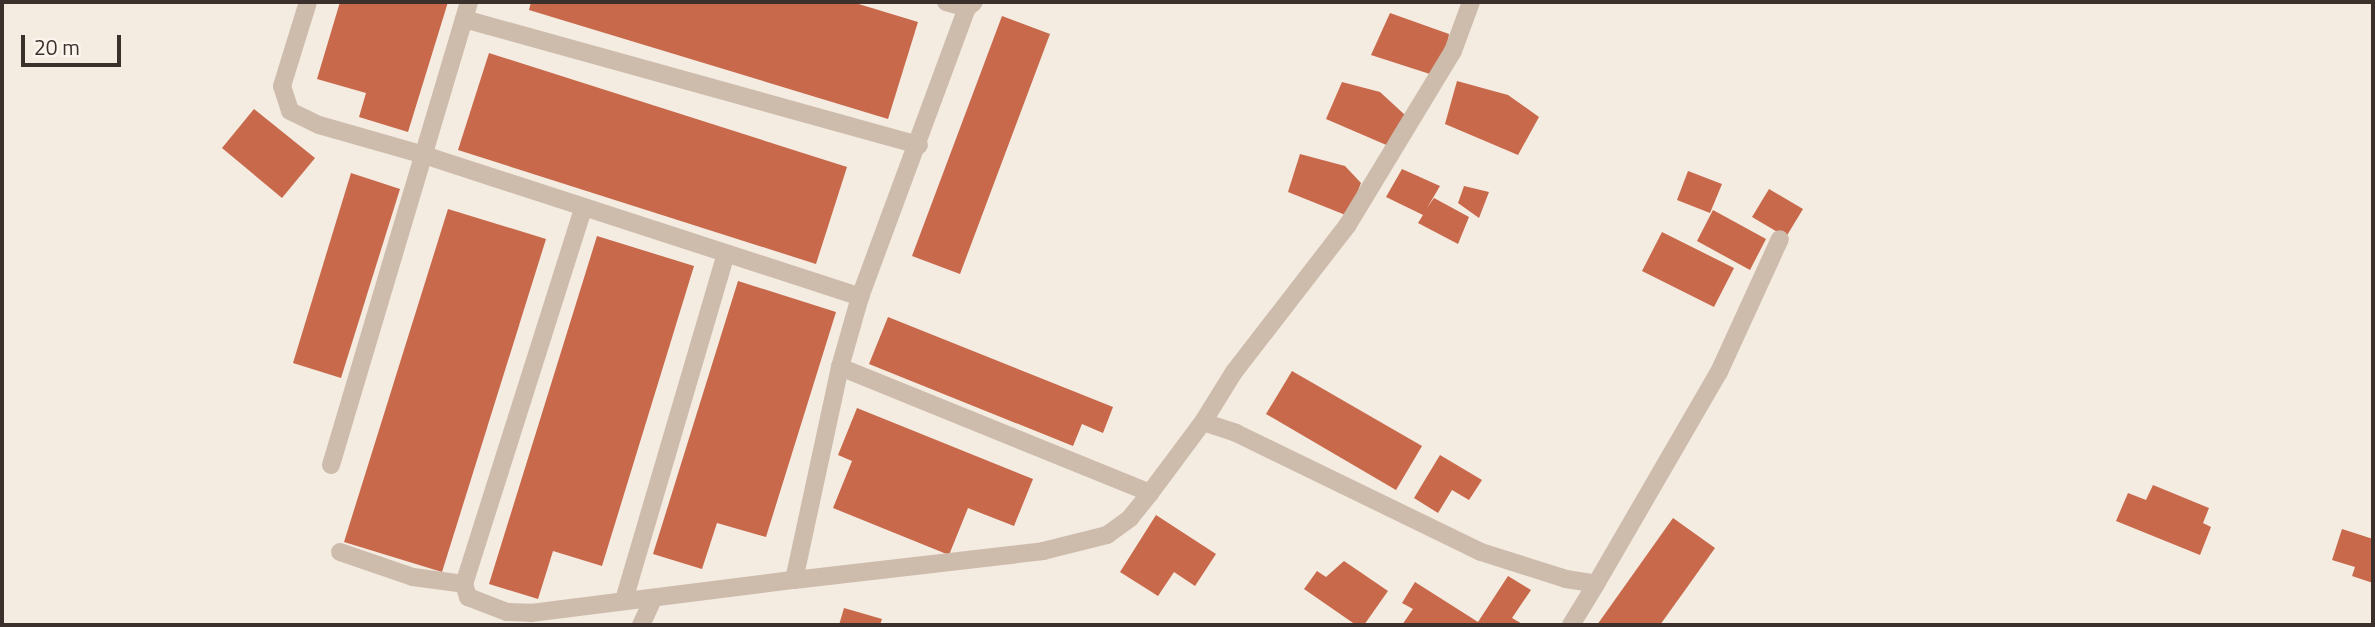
<!DOCTYPE html>
<html>
<head>
<meta charset="utf-8">
<style>
  body { margin:0 }
  #map { position:relative; width:2375px; height:627px; overflow:hidden; background:#f4ebe1; font-family:"Titillium Web",sans-serif }
  div>[style] { position:absolute }
  [style*='--x'] { left:calc(var(--x)*1px); top:calc(var(--y)*1px); width:calc(var(--w)*1px); rotate:calc(var(--a)*1deg) }
  .building>* { inset:0; background:#c8694b }
  .minor>* { height:18px; margin:-9px; padding:0 9px; transform-origin:9px; border-radius:9px; background:#cdbbac }
  .tertiary>* { height:18px; margin:-9px; padding:0 9px; transform-origin:9px; border-radius:9px; background:#cdbbac }
  span { translate:-50% -50%; white-space:nowrap; text-align:center; line-height:1.15; -webkit-text-stroke:5px #fbf5ee; paint-order:stroke }
  .frame { position:absolute; inset:0; border:4px solid #3b302b; pointer-events:none }
  .scale { position:absolute; left:21px; top:35px; width:100px; height:32px; box-sizing:border-box; border:4px solid #3b302b; border-top:0; padding-left:9px; font-size:21px; line-height:24px; white-space:nowrap; color:#3b302b; -webkit-text-stroke:5px #fbf5ee; paint-order:stroke }
</style>
</head>
<body>
<div id="map">
  <div class="building">
    <div style="clip-path:polygon(340px 2px,448px 2px,408px 132px,359px 117px,366px 93px,317px 79px)"></div>
    <div style="clip-path:polygon(531px 2px,852px 2px,918px 22px,888px 119px,529px 10px)"></div>
    <div style="clip-path:polygon(1390px 13px,1449px 34px,1446px 53px,1433px 75px,1371px 55px)"></div>
    <div style="clip-path:polygon(1002px 16px,1050px 34px,960px 274px,912px 256px)"></div>
    <div style="clip-path:polygon(489px 53px,847px 167px,816px 264px,458px 150px)"></div>
    <div style="clip-path:polygon(1457px 81px,1508px 95px,1539px 117px,1518px 155px,1445px 124px)"></div>
    <div style="clip-path:polygon(1342px 82px,1380px 92px,1405px 115px,1391px 147px,1326px 119px)"></div>
    <div style="clip-path:polygon(254px 109px,315px 158px,282px 198px,222px 148px)"></div>
    <div style="clip-path:polygon(1300px 154px,1345px 166px,1361px 183px,1348px 216px,1288px 192px)"></div>
    <div style="clip-path:polygon(1402px 169px,1440px 186px,1427px 208px,1434px 198px,1469px 217px,1458px 244px,1418px 223px,1423px 215px,1386px 197px)"></div>
    <div style="clip-path:polygon(1688px 171px,1722px 184px,1710px 213px,1677px 200px)"></div>
    <div style="clip-path:polygon(351px 173px,400px 189px,341px 378px,293px 363px)"></div>
    <div style="clip-path:polygon(1464px 186px,1489px 192px,1479px 218px,1458px 203px)"></div>
    <div style="clip-path:polygon(1769px 189px,1803px 209px,1786px 237px,1752px 217px)"></div>
    <div style="clip-path:polygon(448px 209px,546px 239px,442px 572px,344px 542px)"></div>
    <div style="clip-path:polygon(1713px 210px,1766px 239px,1750px 270px,1697px 241px)"></div>
    <div style="clip-path:polygon(1662px 232px,1734px 268px,1714px 307px,1642px 271px)"></div>
    <div style="clip-path:polygon(597px 236px,694px 266px,602px 566px,553px 551px,538px 599px,489px 584px)"></div>
    <div style="clip-path:polygon(738px 281px,836px 312px,766px 537px,717px 523px,702px 569px,653px 554px)"></div>
    <div style="clip-path:polygon(888px 317px,1113px 407px,1103px 433px,1082px 424px,1073px 446px,869px 364px)"></div>
    <div style="clip-path:polygon(1292px 371px,1422px 446px,1396px 490px,1266px 414px)"></div>
    <div style="clip-path:polygon(857px 408px,1033px 479px,1014px 526px,968px 508px,949px 555px,833px 508px,852px 461px,838px 455px)"></div>
    <div style="clip-path:polygon(1440px 455px,1482px 480px,1469px 500px,1452px 490px,1438px 513px,1414px 498px)"></div>
    <div style="clip-path:polygon(2153px 485px,2209px 508px,2203px 523px,2211px 527px,2200px 555px,2116px 521px,2128px 493px,2146px 500px)"></div>
    <div style="clip-path:polygon(1156px 515px,1216px 554px,1195px 586px,1174px 572px,1158px 596px,1120px 572px)"></div>
    <div style="clip-path:polygon(1673px 518px,1715px 548px,1688px 586px,1660px 625px,1597px 625px)"></div>
    <div style="clip-path:polygon(2342px 529px,2373px 539px,2373px 583px,2352px 576px,2355px 567px,2332px 560px)"></div>
    <div style="clip-path:polygon(1344px 561px,1388px 591px,1364px 625px,1356px 625px,1304px 589px,1317px 571px,1326px 577px)"></div>
    <div style="clip-path:polygon(1508px 576px,1531px 590px,1512px 618px,1524px 625px,1402px 625px,1413px 609px,1402px 603px,1415px 582px,1478px 622px)"></div>
    <div style="clip-path:polygon(844px 608px,882px 619px,880px 625px,839px 625px)"></div>
  </div>
  <div class="minor">
    <div style="--x:308;--y:2;--w:88;--a:107.2"></div>
    <div style="--x:282;--y:86;--w:26;--a:72"></div>
    <div style="--x:290;--y:111;--w:32;--a:26"></div>
    <div style="--x:319;--y:125;--w:109;--a:15.9"></div>
    <div style="--x:946;--y:2;--w:22;--a:16"></div>
    <div style="--x:464;--y:19;--w:472;--a:15.5"></div>
    <div style="--x:583;--y:209;--w:393;--a:107.6"></div>
    <div style="--x:464;--y:584;--w:14;--a:73"></div>
    <div style="--x:468;--y:597;--w:42;--a:21"></div>
    <div style="--x:507;--y:612;--w:24;--a:2"></div>
    <div style="--x:531;--y:613;--w:265;--a:-7.2"></div>
    <div style="--x:794;--y:580;--w:218;--a:-77.8"></div>
    <div style="--x:860;--y:297;--w:308;--a:-69.7"></div>
    <div style="--x:967;--y:8;--w:9;--a:-41"></div>
    <div style="--x:1203;--y:422;--w:59;--a:-58.2"></div>
    <div style="--x:1234;--y:372;--w:185;--a:-52.3"></div>
    <div style="--x:1347;--y:226;--w:205;--a:-58.8"></div>
    <div style="--x:1453;--y:51;--w:52;--a:-69.8"></div>
    <div style="--x:331;--y:465;--w:483;--a:-73.4"></div>
    <div style="--x:340;--y:552;--w:77;--a:18.9"></div>
    <div style="--x:413;--y:577;--w:51;--a:7.8"></div>
    <div style="--x:794;--y:580;--w:251;--a:-6.6"></div>
    <div style="--x:1043;--y:551;--w:66;--a:-14"></div>
    <div style="--x:1107;--y:535;--w:29;--a:-36"></div>
    <div style="--x:1130;--y:518;--w:32;--a:-51"></div>
    <div style="--x:1596;--y:584;--w:245;--a:-59.9"></div>
    <div style="--x:1719;--y:372;--w:146;--a:-65.4"></div>
    <div style="--x:624;--y:600;--w:361;--a:-73.6"></div>
    <div style="--x:641;--y:625;--w:29;--a:-65"></div>
  </div>
  <div class="tertiary">
    <div style="--x:424;--y:155;--w:459;--a:18"></div>
    <div style="--x:860;--y:297;--w:73;--a:105.9"></div>
    <div style="--x:840;--y:367;--w:335;--a:22.1"></div>
    <div style="--x:1150;--y:493;--w:89;--a:-53.3"></div>
    <div style="--x:1203;--y:422;--w:35;--a:18"></div>
    <div style="--x:1236;--y:433;--w:272;--a:25.9"></div>
    <div style="--x:1481;--y:552;--w:89;--a:17.6"></div>
    <div style="--x:1566;--y:579;--w:30;--a:9"></div>
    <div style="--x:1596;--y:584;--w:48;--a:121.4"></div>
  </div>
  <div class="frame"></div>
  <div class="scale">20 m</div>
</div>
</body>
</html>
